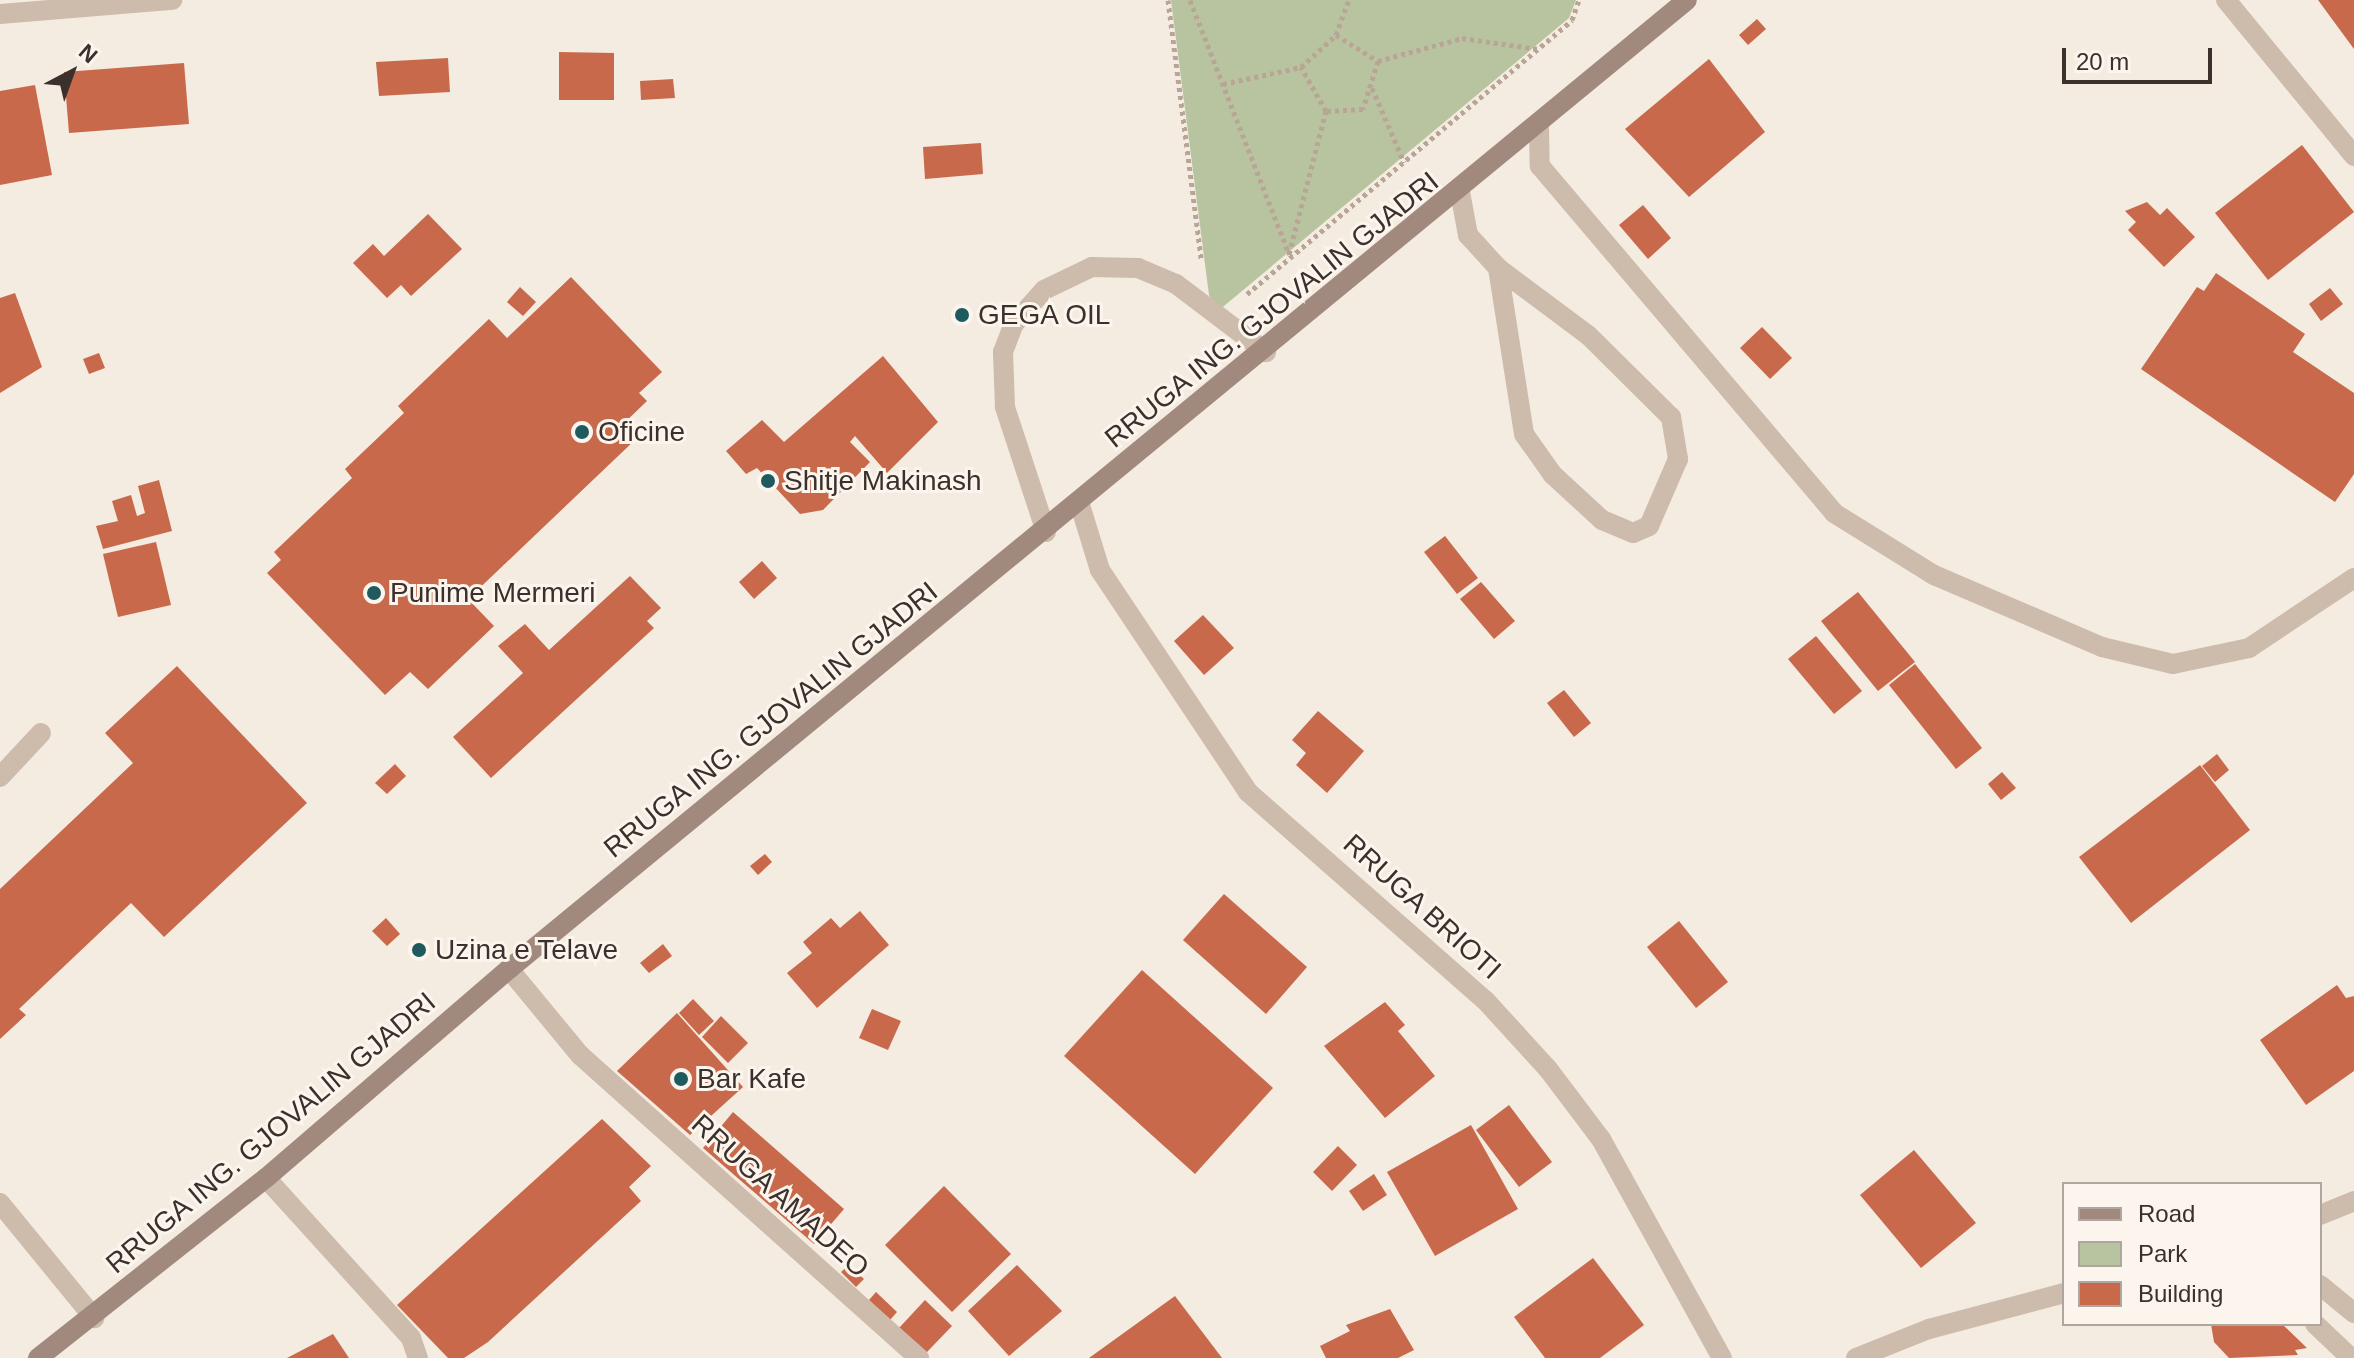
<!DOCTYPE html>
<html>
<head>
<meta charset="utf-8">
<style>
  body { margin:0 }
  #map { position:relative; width:2354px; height:1358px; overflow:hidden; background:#f4ebe1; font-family:Arial,sans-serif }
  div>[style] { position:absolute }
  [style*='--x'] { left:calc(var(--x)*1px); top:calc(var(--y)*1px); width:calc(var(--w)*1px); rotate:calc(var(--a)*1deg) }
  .green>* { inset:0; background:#b8c4a0 }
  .building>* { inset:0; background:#c8694b }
  .path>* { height:5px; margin-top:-2.5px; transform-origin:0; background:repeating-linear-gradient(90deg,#b9a596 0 4px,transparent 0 8px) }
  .service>* { height:20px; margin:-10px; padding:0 10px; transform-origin:10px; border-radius:10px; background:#cdbbac }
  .minor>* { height:20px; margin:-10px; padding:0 10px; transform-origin:10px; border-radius:10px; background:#cdbbac }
  .tertiary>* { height:20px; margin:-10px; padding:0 10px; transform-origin:10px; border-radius:10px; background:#cdbbac }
  .secondary>* { height:20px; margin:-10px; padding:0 10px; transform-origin:10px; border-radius:10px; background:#a18a7d }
  .dots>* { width:22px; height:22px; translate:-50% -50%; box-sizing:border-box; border:4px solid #fbf5ee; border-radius:50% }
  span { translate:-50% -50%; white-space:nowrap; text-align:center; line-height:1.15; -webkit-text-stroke:6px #fbf5ee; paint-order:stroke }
  .street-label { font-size:28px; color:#3b302b }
  .poi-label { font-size:28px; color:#3b302b }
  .left { translate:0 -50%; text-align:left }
  .legend { position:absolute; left:2062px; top:1182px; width:260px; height:144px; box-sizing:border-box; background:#fbf5ee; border:2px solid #aea6a0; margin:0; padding:10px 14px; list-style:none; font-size:24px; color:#3b302b }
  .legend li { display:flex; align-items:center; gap:16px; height:40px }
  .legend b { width:40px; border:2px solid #aea6a0 }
  .north { position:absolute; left:32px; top:32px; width:80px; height:80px; -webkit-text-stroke:6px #fbf5ee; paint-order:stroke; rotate:41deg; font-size:22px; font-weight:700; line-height:32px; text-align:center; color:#3b302b }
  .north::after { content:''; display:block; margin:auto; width:28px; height:36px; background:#3b302b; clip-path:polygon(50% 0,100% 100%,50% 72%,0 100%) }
  .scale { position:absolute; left:2062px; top:48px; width:150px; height:36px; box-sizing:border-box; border:4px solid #3b302b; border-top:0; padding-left:10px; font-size:24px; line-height:28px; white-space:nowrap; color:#3b302b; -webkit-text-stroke:6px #fbf5ee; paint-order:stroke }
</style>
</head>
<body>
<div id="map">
  <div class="green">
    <div style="clip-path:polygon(1171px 0,1576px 0,1569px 18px,1218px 311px,1209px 295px)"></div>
  </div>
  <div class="building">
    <div style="clip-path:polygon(2318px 0,2354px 0,2354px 49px)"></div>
    <div style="clip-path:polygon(1757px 19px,1766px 29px,1748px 45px,1739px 35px)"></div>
    <div style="clip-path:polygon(559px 52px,614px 53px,614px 100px,559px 100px)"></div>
    <div style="clip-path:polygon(448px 58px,450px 92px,379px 96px,376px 62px)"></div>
    <div style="clip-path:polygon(1709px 59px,1765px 132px,1689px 197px,1625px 129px)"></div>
    <div style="clip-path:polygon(184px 63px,189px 124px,69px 133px,64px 72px)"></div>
    <div style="clip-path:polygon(673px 79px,675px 98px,641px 100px,640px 81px)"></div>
    <div style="clip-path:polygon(35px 85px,52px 175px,0 185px,0 91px)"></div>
    <div style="clip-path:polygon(981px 143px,983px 174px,925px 179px,923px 147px)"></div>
    <div style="clip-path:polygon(2302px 145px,2354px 212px,2268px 280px,2215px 213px)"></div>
    <div style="clip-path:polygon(2147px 202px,2160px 215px,2167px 208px,2195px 237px,2164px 267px,2128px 230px,2136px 222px,2125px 211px)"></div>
    <div style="clip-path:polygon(1643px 205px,1671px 238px,1648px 259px,1619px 225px)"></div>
    <div style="clip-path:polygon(428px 214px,462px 249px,411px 296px,401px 285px,387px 298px,353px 263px,373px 244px,384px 256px)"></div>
    <div style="clip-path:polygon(2216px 273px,2305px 334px,2293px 352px,2354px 393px,2354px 474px,2335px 502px,2141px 369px,2197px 287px,2204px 291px)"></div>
    <div style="clip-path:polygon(571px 277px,662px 372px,639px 393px,647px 401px,622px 425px,636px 439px,468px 599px,494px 626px,428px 689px,410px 672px,385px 695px,267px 573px,281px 560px,274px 552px,352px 478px,345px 469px,404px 413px,398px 406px,489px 319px,507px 338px)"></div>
    <div style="clip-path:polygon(520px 287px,536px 302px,523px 316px,507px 302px)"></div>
    <div style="clip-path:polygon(2330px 288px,2343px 304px,2321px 321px,2309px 304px)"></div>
    <div style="clip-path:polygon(15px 293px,42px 367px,0 393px,0 298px)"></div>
    <div style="clip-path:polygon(1762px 327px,1792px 358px,1770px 379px,1740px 348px)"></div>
    <div style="clip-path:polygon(99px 353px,105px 368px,89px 374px,83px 359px)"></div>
    <div style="clip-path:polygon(883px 356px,938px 422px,887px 473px,855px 436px,850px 442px,870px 462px,823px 510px,800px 514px,757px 468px,746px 474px,726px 451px,762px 420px,784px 442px)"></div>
    <div style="clip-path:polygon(159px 480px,172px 531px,103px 549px,96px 526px,118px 521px,112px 501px,131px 495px,137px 516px,145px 513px,138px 486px)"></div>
    <div style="clip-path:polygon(1445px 536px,1478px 578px,1457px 594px,1424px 552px)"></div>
    <div style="clip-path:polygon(156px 542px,171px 605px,118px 617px,103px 554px)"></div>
    <div style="clip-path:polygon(762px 561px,777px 578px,754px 599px,739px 582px)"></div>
    <div style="clip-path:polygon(630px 576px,661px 608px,647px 621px,654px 628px,491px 778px,453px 737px,523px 673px,498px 646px,525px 624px,549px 650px)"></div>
    <div style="clip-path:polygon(1481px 582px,1515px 621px,1494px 639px,1460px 599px)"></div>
    <div style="clip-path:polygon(1858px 592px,1915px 662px,1878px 691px,1821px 621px)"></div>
    <div style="clip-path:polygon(1203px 615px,1234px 648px,1204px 675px,1174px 641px)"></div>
    <div style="clip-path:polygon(1816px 636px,1862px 691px,1834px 714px,1788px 659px)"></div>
    <div style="clip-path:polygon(1915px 664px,1982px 748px,1956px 769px,1889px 685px)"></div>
    <div style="clip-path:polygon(177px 666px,307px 803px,164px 937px,131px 903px,19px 1009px,26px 1015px,0 1039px,0 889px,133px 763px,105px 733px)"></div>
    <div style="clip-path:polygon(1564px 690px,1591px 723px,1574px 737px,1547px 703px)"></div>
    <div style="clip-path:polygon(1318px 711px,1364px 751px,1327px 793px,1296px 765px,1306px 753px,1292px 740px)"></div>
    <div style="clip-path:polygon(2217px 754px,2229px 770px,2215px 782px,2202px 766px)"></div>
    <div style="clip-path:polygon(395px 764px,406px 776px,387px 794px,375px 783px)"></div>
    <div style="clip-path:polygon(2200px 765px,2250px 830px,2131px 923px,2079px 857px)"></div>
    <div style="clip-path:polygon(2002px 772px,2016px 788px,2001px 800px,1988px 784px)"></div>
    <div style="clip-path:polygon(765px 854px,772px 862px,758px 875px,750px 866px)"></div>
    <div style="clip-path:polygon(1224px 894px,1307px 967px,1266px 1014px,1183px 940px)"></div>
    <div style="clip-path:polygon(860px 911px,889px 945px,817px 1008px,787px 973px,812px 953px,803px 942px,831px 918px,840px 928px)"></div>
    <div style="clip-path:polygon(386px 918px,400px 934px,387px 946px,372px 931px)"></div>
    <div style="clip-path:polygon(1679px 921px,1728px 982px,1696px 1008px,1647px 947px)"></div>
    <div style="clip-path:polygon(663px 944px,672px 956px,649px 973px,640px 963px)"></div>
    <div style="clip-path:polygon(1142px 970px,1273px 1088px,1195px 1174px,1064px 1056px)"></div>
    <div style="clip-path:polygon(2337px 985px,2346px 998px,2354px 996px,2354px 1071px,2306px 1105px,2260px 1040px)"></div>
    <div style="clip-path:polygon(693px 999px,714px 1021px,699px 1035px,679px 1013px)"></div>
    <div style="clip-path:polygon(1385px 1002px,1405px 1025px,1398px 1031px,1435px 1076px,1385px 1118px,1324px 1046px)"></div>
    <div style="clip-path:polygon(872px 1009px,901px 1021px,888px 1050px,859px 1038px)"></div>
    <div style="clip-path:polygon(677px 1013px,743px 1087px,690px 1135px,617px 1071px)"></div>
    <div style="clip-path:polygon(721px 1016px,748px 1043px,728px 1063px,702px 1037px)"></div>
    <div style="clip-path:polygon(1509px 1105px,1552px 1162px,1519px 1187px,1476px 1130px)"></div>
    <div style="clip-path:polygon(733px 1112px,844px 1209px,814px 1244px,703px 1148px)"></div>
    <div style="clip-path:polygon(602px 1119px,651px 1166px,629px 1187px,641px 1201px,488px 1342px,464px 1358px,448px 1358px,397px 1305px)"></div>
    <div style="clip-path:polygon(1471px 1125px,1518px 1209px,1435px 1256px,1387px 1172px)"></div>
    <div style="clip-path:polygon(1338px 1146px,1357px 1165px,1332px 1191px,1313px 1172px)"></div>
    <div style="clip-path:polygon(1914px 1150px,1976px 1223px,1921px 1268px,1860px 1195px)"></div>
    <div style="clip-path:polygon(1374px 1174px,1387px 1195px,1363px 1211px,1349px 1191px)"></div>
    <div style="clip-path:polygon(944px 1186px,1011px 1254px,952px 1312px,885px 1245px)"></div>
    <div style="clip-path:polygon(1593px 1258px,1644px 1325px,1600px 1358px,1545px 1358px,1514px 1317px)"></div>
    <div style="clip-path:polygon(849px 1265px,864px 1279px,856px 1287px,841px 1272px)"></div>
    <div style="clip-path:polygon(1017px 1265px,1062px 1311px,1009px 1356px,968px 1311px)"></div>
    <div style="clip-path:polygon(876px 1292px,897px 1312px,890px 1320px,869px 1300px)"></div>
    <div style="clip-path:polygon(1175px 1296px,1222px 1358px,1089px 1358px)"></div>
    <div style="clip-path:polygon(925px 1300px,952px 1326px,926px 1353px,899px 1328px)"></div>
    <div style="clip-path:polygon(1390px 1309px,1414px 1350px,1398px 1358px,1326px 1358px,1320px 1346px,1350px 1331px,1346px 1325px)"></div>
    <div style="clip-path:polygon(2211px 1324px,2282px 1324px,2307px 1348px,2295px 1350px,2298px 1355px,2229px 1358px,2214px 1342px)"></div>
    <div style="clip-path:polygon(333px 1334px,349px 1358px,287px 1358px)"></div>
  </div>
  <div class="path">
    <div style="--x:1168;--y:0;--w:261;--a:82.7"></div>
    <div style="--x:1190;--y:0;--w:273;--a:68.7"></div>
    <div style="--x:1289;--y:254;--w:148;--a:-75.5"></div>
    <div style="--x:1326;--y:111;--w:51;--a:-119.6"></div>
    <div style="--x:1301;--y:67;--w:47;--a:-42.4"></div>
    <div style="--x:1336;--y:35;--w:49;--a:31.8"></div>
    <div style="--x:1378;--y:61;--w:50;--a:107.4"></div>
    <div style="--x:1363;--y:109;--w:37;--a:177"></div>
    <div style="--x:1336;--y:35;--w:37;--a:-70"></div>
    <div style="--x:1378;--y:61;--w:87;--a:-15.3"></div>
    <div style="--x:1462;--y:38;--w:77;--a:8.2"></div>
    <div style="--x:1223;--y:84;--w:80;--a:-12.3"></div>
    <div style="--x:1372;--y:88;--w:81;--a:66.6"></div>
    <div style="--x:1247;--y:294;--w:425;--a:-40.1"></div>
    <div style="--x:1572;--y:20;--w:21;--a:-71"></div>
  </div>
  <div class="service">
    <div style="--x:2226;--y:0;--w:202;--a:50.6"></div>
    <div style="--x:1460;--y:192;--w:44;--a:79.5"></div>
    <div style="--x:1468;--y:235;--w:45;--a:47.7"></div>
    <div style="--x:1498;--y:268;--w:112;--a:36.7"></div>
    <div style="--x:1588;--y:335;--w:117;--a:44.7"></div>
    <div style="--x:1671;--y:417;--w:43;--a:80.5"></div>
    <div style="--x:1678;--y:459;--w:73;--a:113.4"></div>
    <div style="--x:1649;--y:526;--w:17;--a:156"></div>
    <div style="--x:1633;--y:533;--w:34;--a:-157"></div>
    <div style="--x:1602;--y:520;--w:67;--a:-137.4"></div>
    <div style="--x:1553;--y:475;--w:50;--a:-125.3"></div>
    <div style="--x:1524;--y:434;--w:168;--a:-98.9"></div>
    <div style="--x:1046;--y:532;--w:132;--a:-108.2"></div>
    <div style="--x:1005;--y:407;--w:55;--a:-92.1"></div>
    <div style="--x:1003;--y:352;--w:30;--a:-69"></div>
    <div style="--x:1014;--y:324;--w:45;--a:-48.6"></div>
    <div style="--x:1044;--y:290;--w:53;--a:-25.6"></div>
    <div style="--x:1092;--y:267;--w:46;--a:1.2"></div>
    <div style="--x:1138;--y:268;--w:41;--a:22.8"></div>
    <div style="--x:1176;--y:284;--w:113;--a:37.1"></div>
    <div style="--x:0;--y:777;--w:60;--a:-47"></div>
    <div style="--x:0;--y:1203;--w:149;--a:50.7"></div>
    <div style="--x:2320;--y:1285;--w:44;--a:39.5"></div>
  </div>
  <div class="minor">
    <div style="--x:1539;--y:127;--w:39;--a:89"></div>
    <div style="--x:1540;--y:166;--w:455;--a:49.7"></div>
    <div style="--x:1834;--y:513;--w:118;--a:31.8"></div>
    <div style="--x:1934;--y:575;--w:183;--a:23.2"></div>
    <div style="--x:2102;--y:647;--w:73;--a:13.5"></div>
    <div style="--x:2173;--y:664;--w:78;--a:-11.9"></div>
    <div style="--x:2249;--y:648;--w:126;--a:-33.7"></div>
    <div style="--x:1080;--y:505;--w:68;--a:72.9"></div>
    <div style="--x:1100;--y:570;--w:267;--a:56.3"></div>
    <div style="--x:1248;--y:792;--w:315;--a:41.3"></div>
    <div style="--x:1485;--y:1000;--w:93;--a:47.6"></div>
    <div style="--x:1548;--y:1069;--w:88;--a:52.9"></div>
    <div style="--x:1601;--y:1139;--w:250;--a:61.1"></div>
    <div style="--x:509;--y:969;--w:112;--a:50.5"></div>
    <div style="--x:580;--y:1055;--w:455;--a:41.8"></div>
    <div style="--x:266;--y:1178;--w:216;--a:47.8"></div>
    <div style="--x:411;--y:1338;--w:21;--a:71"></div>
    <div style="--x:2320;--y:1215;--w:37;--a:-22"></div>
    <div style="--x:2315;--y:1324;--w:50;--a:43.4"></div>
    <div style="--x:1856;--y:1358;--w:79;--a:-21.7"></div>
    <div style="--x:1929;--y:1329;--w:140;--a:-14.9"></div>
  </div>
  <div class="tertiary">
    <div style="--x:0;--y:14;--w:173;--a:-4.7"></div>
  </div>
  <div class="secondary">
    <div style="--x:38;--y:1358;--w:290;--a:-38.3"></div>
    <div style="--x:266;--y:1178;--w:321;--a:-40.7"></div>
    <div style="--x:509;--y:969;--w:1525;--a:-39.44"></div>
  </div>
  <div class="dots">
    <div style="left:962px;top:315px;background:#1f5a5e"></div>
    <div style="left:582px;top:432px;background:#1f5a5e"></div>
    <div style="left:768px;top:481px;background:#1f5a5e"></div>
    <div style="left:374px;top:593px;background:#1f5a5e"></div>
    <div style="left:419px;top:950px;background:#1f5a5e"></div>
    <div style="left:681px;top:1079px;background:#1f5a5e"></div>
  </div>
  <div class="street-label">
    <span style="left:1272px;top:310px;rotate:-39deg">RRUGA ING. GJOVALIN GJADRI</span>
    <span style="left:771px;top:720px;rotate:-39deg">RRUGA ING. GJOVALIN GJADRI</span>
    <span style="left:1422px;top:907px;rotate:42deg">RRUGA BRIOTI</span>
    <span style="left:271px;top:1133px;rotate:-40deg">RRUGA ING. GJOVALIN GJADRI</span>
    <span style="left:780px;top:1196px;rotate:42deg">RRUGA AMADEO</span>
  </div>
  <div class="poi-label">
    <span class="left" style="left:978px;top:315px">GEGA OIL</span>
    <span class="left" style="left:598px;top:432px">Oficine</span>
    <span class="left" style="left:784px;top:481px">Shitje Makinash</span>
    <span class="left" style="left:390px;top:593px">Punime Mermeri</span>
    <span class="left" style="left:435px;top:950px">Uzina e Telave</span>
    <span class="left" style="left:697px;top:1079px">Bar Kafe</span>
  </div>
  <ul class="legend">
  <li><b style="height:10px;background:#a18a7d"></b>Road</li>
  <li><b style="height:22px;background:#b8c4a0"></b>Park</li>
  <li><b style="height:22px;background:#c8694b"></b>Building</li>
  </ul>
  <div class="north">N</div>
  <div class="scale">20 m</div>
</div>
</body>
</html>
